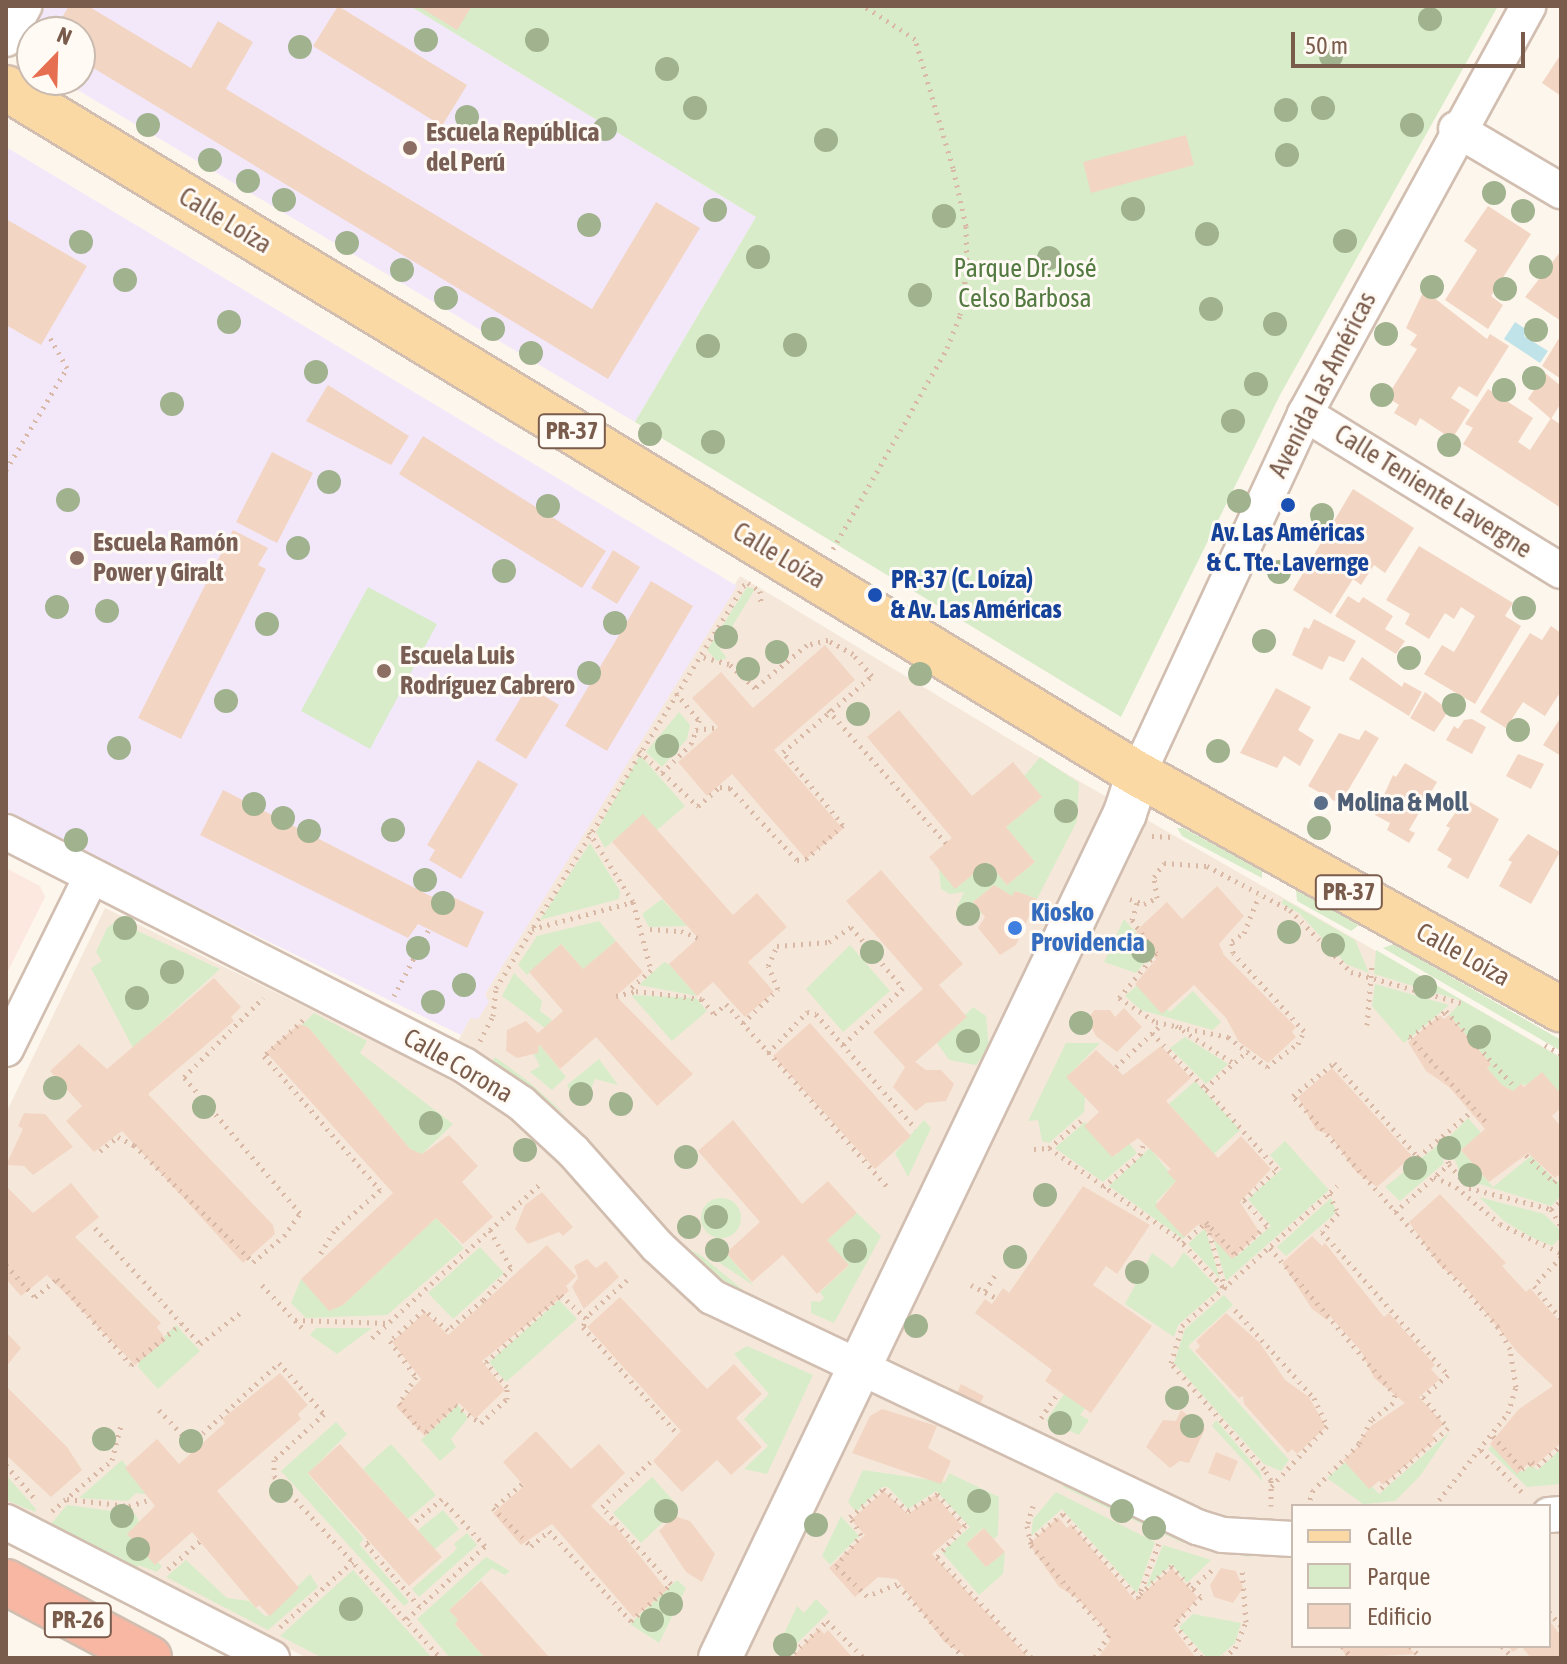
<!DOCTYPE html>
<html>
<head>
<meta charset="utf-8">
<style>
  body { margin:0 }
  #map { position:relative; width:1567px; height:1664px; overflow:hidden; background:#fdf6ec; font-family:"Asap Condensed",sans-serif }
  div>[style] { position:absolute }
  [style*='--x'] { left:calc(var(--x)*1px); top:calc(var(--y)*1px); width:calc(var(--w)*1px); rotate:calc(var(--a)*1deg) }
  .residential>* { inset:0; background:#f5e8da }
  .commercial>* { inset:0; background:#fde8e0 }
  .education>* { inset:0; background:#f3e8fa }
  .green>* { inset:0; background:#d8ecc9 }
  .round { border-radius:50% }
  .water>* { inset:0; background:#bfe3e8 }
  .building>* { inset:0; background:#f3d5c3 }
  .path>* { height:5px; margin-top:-2.5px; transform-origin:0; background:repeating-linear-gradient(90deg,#d9b8a5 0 2px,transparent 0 8px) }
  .roads { filter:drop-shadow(2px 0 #d1beb0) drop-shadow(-2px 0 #d1beb0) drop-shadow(0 2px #d1beb0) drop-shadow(0 -2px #d1beb0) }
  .minor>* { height:34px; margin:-17px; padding:0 17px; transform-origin:17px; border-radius:17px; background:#fff }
  .tertiary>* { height:42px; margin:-21px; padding:0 21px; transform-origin:21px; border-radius:21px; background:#fff }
  .primary>* { height:44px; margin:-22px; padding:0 22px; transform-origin:22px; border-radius:22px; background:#fbd9a5 }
  .motorway>* { height:44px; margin:-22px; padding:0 22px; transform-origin:22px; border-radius:22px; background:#f7b7a3 }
  .trees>* { width:24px; height:24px; margin:-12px; border-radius:50%; background:#a0b28e }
  .dots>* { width:22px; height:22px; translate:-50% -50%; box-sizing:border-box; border:4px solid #fffaf3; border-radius:50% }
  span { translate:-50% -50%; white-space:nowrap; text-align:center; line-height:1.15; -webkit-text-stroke:6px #fffaf3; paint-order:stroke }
  .shield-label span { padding:2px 6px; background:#fffaf3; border:2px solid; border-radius:6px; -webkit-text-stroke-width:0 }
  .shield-label { font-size:24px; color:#7a5c4d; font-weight:700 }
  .education-label { font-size:26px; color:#785e54; font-weight:700 }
  .left { translate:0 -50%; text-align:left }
  .street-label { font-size:26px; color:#7a5c4d }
  .park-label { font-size:26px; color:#537a41 }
  .transit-label { font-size:26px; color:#164399; font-weight:700 }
  .service-label { font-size:26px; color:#4e5e75; font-weight:700 }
  .shop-label { font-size:26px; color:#366cbe; font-weight:700 }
  .frame { position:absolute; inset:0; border:8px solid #7a5c4d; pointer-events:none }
  .legend { position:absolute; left:1291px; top:1504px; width:260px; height:144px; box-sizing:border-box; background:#fffaf3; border:2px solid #cabbb1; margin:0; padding:10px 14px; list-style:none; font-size:24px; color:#7a5c4d }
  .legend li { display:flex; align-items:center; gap:16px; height:40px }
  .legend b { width:40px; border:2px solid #cabbb1 }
  .north { position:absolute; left:16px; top:16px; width:80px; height:80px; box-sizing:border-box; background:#fffaf3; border:2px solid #cabbb1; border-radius:50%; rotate:23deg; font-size:22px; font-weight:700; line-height:32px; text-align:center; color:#7a5c4d }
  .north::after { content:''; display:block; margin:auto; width:28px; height:36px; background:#e76f51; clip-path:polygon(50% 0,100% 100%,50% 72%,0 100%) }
  .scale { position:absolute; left:1291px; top:32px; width:234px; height:36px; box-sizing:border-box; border:4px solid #7a5c4d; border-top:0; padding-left:10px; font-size:24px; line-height:28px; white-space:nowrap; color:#7a5c4d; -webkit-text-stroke:6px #fffaf3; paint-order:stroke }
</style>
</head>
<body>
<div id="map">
  <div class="residential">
    <div style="clip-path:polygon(evenodd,740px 576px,1072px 777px,1561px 1057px,1561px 1658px,307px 1658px,6px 1502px,6px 1113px,105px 908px,441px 1074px,470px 1018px,478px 1018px,488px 1002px,485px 994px,740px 576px,1293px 1506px,1549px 1506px,1549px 1646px,1293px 1646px,1293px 1506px)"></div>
  </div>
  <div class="commercial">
    <div style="clip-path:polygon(6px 868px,40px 886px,45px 897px,6px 975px)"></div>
  </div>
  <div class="education">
    <div style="clip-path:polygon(46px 6px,410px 6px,756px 217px,635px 422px,61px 80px,80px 80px,80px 32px,32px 32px,32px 63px,17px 54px)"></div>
    <div style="clip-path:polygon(6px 147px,737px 586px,485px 994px,489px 1002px,478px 1019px,470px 1018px,461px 1035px,6px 814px)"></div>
  </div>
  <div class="green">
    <div style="clip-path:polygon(410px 6px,1498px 6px,1280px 395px,1121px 717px,635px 422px,756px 217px)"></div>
    <div style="clip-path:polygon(368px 587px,437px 624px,370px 749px,301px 711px)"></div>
    <div style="clip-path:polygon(747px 587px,755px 589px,719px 648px,727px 658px,717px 661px,707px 650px)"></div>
    <div style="clip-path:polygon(679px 712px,690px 725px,687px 739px,662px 767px,646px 752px)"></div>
    <div style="clip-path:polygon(640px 755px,685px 806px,657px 830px,643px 815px,605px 848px,596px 832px)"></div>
    <div style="clip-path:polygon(1040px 757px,1079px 783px,1077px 821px,1037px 899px,1016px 891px,1012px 896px,994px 885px,973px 902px,982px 913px,967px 921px,957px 907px,964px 892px,950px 894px,941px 889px,939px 869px,956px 888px,988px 862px,1007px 885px,1035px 862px,1006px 827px,1042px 797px,1024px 776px)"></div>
    <div style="clip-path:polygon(1183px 828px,1262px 870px,1262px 878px,1182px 836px,1177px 828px)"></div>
    <div style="clip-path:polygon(590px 843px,620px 891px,619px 899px,540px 920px)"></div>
    <div style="clip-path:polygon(1296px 889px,1359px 925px,1351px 931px,1297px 901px)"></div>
    <div style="clip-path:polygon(662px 899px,687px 926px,649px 927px,642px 914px)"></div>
    <div style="clip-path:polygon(1283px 899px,1355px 940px,1369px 973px,1346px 964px,1299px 913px,1282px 904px)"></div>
    <div style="clip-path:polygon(1124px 919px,1153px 952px,1136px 973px,1104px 962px)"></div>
    <div style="clip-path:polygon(116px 921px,220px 969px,133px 1048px,91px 968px,102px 961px,96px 952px,107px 928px)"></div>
    <div style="clip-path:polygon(599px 921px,616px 941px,583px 969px,561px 944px,527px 975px,518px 965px,537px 936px)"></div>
    <div style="clip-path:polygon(1394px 944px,1561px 1040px,1561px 1051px,1383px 948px)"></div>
    <div style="clip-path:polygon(850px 945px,890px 991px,843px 1032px,806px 989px)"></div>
    <div style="clip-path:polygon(1376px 950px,1561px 1058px,1561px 1094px,1521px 1084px,1513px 1091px,1502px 1085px,1487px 1068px,1491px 1064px,1449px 1015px,1462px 1001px,1374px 974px)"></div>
    <div style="clip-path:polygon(664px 962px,669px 964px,697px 996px,639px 985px)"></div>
    <div style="clip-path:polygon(514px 973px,542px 1001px,540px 1011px,552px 1020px,545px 1028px,502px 996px)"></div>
    <div style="clip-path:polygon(1140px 983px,1170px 1012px,1193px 991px,1221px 1022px,1213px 1030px,1141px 1010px,1125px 996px)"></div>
    <div style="clip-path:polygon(1375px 984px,1449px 1005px,1404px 1043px,1372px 1006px)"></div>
    <div style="clip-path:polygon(631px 995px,696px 998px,707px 1011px,672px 1041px)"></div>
    <div style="clip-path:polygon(973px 1007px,986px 1016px,989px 1048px,976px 1065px,949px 1060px,937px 1043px)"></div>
    <div style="clip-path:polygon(314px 1013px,367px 1041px,360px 1053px,453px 1124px,422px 1154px,410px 1149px,308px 1027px,301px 1026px)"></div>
    <div style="clip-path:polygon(1185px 1037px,1228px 1064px,1206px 1084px,1170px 1048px)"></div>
    <div style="clip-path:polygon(1066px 1043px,1100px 1043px,1067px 1077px,1085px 1097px,1084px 1112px,1049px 1143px,1042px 1141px,1038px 1120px,1028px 1121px)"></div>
    <div style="clip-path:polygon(539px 1044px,566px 1077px,552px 1090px,530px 1072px,540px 1066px,533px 1053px)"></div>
    <div style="clip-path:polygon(495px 1057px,529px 1082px,567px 1116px,493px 1061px)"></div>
    <div style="clip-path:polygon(599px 1059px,618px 1085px,595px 1079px,586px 1100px,576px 1103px,567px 1085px)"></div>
    <div style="clip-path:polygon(1195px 1081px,1240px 1130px,1214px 1154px,1169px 1104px)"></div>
    <div style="clip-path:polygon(1468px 1118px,1481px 1133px,1461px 1150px,1493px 1187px,1531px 1156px,1557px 1182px,1561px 1179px,1561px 1196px,1551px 1206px,1463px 1179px,1446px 1140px)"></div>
    <div style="clip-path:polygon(924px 1120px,931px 1128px,908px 1177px,895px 1153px)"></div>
    <div style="clip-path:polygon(1085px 1122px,1116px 1155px,1129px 1143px,1137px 1153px,1103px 1182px,1055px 1148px)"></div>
    <div style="clip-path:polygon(1285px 1141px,1329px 1190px,1226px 1281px,1211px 1230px,1236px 1257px,1271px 1226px,1248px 1199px,1282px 1169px,1270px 1155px)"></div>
    <div style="clip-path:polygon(1438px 1145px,1444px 1163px,1400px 1201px,1385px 1187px)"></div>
    <div style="clip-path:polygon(1150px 1148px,1176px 1181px,1156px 1202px,1186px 1236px,1183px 1239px,1109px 1186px)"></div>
    <div style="clip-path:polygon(1479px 1197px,1544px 1214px,1561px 1231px,1561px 1237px,1552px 1246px,1531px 1237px,1504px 1221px)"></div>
    <div class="round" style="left:701px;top:1198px;width:40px;height:40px"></div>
    <div style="clip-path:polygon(1331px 1198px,1336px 1211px,1332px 1216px,1286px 1256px,1277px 1247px)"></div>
    <div style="clip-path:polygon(857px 1213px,881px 1236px,834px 1323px,811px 1313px,811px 1301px,820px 1302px,824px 1298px,820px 1292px,849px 1266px,827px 1240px)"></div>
    <div style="clip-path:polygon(436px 1218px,464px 1248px,387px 1315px,306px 1318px,291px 1303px,301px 1279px,329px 1309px,343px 1305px)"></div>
    <div style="clip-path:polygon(1205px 1228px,1220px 1279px,1188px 1244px)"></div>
    <div style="clip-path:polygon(672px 1240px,702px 1256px,743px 1290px,738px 1294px,714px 1278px)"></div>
    <div style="clip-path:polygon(719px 1240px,726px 1253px,754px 1286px,705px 1253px)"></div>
    <div style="clip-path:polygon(480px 1247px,504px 1273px,453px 1319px,428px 1293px)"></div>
    <div style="clip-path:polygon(1184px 1252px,1219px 1289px,1178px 1325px,1174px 1337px,1125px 1304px,1152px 1253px,1173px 1268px)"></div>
    <div style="clip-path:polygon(1224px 1295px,1233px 1305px,1188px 1346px,1289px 1460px,1281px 1471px,1264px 1464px,1174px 1363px,1185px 1329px)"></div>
    <div style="clip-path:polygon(559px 1300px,577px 1319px,506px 1382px,489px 1362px)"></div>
    <div style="clip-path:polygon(176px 1325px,200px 1351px,158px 1389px,138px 1367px,139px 1362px)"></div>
    <div style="clip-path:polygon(316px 1328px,372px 1328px,337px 1354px,310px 1335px)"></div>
    <div style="clip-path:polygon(747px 1346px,813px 1375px,767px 1474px,744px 1469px,768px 1446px,744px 1419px,769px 1394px,734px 1354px)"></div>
    <div style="clip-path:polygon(1064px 1394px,1085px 1408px,1080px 1415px,1089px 1420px,1079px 1435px,1046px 1421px)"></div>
    <div style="clip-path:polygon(458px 1405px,468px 1418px,451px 1439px,456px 1447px,440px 1461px,421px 1440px)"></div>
    <div style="clip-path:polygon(1216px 1420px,1260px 1472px,1263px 1482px,1212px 1426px)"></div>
    <div style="clip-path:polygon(336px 1422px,347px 1434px,308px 1474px,364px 1539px,359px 1544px,409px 1602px,404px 1606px,281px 1471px)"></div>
    <div style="clip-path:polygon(1450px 1432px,1420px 1476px,1395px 1501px,1363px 1504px,1327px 1478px,1348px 1460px,1379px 1494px)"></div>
    <div style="clip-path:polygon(1497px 1441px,1522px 1472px,1531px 1465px,1538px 1470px,1561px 1449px,1561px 1484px,1527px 1487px,1488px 1449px)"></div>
    <div style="clip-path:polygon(391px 1444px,436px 1495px,408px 1519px,363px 1469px)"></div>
    <div style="clip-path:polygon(122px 1460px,149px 1495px,136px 1493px,128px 1501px,79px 1498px)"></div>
    <div style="clip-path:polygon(863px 1470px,945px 1482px,949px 1473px,999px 1497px,998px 1535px,994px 1539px,983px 1528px,966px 1544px,986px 1567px,1005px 1552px,1003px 1574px,979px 1595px,942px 1552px,970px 1527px,936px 1491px,908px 1509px,888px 1487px,882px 1487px,856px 1512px,848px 1502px)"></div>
    <div style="clip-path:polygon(6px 1475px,36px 1509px,35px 1512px,6px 1500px)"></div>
    <div style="clip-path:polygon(652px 1477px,679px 1507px,641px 1543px,613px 1513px)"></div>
    <div style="clip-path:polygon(1065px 1483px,1170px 1533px,1257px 1559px,1181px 1542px,1063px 1487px)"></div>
    <div style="clip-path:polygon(1056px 1492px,1155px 1542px,1137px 1593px,1062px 1509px,1031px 1536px,1033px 1519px)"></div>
    <div style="clip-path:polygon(67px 1505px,135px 1514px,140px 1524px,127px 1534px,162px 1566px,157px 1572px,138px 1565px,137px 1570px,50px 1525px)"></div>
    <div style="clip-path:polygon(443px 1510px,459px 1529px,434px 1550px,418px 1530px)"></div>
    <div style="clip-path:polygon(841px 1516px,859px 1536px,830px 1565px,822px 1556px)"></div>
    <div style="clip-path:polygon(467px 1533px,477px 1545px,419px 1597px,412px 1589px,457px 1549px,454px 1544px)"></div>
    <div style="clip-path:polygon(1163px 1545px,1192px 1554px,1211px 1560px,1187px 1583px,1172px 1564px,1146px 1588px)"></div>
    <div style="clip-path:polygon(486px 1557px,510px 1571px,505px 1575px,492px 1568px,449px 1610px,458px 1620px,455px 1625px,485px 1658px,450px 1658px,417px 1619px)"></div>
    <div style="clip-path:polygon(186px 1560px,227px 1598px,249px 1601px,266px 1617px,310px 1574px,318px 1587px,268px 1630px,166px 1577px)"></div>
    <div style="clip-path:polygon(353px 1570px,432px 1658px,323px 1658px,280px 1636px)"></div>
    <div style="clip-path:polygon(677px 1580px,686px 1588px,659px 1643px,630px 1624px)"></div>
    <div style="clip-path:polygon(816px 1599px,829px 1612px,783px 1657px,776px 1651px,797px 1606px,804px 1613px)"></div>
    <div style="clip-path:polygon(1193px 1614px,1241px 1623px,1235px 1643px,1218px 1658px,1207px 1658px,1179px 1627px)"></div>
  </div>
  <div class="water">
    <div style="clip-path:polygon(1515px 322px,1527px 330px,1524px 336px,1548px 351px,1540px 363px,1504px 339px)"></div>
  </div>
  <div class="building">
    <div style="clip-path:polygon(69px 6px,88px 6px,191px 68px,218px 21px,253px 42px,226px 89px,592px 309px,656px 202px,700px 228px,608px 379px,80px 60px,80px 32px,53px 32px)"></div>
    <div style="clip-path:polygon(338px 6px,467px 85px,442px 126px,313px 46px)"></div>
    <div style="clip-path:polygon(418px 6px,472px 6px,457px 30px)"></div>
    <div style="clip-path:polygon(1561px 54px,1561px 96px,1542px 83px)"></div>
    <div style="clip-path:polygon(1186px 135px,1194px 165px,1091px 193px,1083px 162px)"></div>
    <div style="clip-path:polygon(1488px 206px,1531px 234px,1491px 296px,1503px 305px,1488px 329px,1445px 300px,1477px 250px,1464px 241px)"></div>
    <div style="clip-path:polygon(6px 219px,87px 266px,41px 345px,6px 325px)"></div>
    <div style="clip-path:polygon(1561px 251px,1561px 321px,1525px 297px)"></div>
    <div style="clip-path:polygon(1424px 290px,1487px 339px,1490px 334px,1509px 346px,1477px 397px,1459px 386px,1451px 398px,1470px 410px,1452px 439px,1420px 418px,1416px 426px,1394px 413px,1399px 405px,1387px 397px,1417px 349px,1410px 345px,1417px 335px,1406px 328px)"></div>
    <div style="clip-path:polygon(1561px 335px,1561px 379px,1542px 366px)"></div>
    <div style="clip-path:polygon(1545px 373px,1561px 386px,1561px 403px,1551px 419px,1528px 399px)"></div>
    <div style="clip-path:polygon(328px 385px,409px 436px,391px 465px,306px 421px)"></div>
    <div style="clip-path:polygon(1488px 389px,1533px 418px,1518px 442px,1530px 450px,1551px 418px,1561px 425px,1561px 508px,1463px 444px,1473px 428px,1465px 424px)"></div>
    <div style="clip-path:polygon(423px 436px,606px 551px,582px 588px,399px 474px)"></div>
    <div style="clip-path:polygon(272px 452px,313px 473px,277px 543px,236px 522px)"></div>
    <div style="clip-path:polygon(1353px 489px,1414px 528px,1385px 573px,1374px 565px,1361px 585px,1353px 579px,1331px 614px,1293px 590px)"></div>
    <div style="clip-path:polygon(233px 530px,268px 548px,258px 565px,266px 569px,181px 739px,138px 718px)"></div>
    <div style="clip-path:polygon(1419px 546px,1513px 603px,1505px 616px,1521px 626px,1475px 704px,1424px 674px,1442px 645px,1454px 652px,1475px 616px,1461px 607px,1454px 619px,1445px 613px,1429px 639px,1405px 624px,1410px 614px,1386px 600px)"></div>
    <div style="clip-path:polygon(613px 550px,640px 567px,617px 604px,591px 588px)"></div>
    <div style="clip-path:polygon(651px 581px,693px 606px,607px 751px,565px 726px)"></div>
    <div style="clip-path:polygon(1348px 596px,1359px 603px,1363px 597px,1393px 616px,1385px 629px,1405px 641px,1396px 654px,1335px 616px)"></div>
    <div style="clip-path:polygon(1314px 619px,1356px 641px,1344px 662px,1329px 656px,1322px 670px,1292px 655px,1304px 627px,1309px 629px)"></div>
    <div style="clip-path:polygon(1551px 626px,1561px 633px,1561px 691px,1545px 716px,1523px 702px,1506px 728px,1480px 712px,1530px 633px,1542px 640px)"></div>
    <div style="clip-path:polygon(825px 645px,855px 680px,774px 750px,843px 829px,806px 859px,732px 774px,707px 796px,678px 762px,718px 727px,692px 698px,721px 672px,753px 708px)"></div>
    <div style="clip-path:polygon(1362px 657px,1402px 687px,1404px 682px,1422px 692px,1409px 716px,1349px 679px)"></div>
    <div style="clip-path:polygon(528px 686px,559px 705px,526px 759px,495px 740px)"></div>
    <div style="clip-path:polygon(1276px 688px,1311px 707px,1298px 730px,1314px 740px,1300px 766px,1284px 756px,1277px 768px,1240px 753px)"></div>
    <div style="clip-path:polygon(1425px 692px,1449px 710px,1434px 732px,1410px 718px)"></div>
    <div style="clip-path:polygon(899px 710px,972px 796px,1013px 762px,1042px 797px,1006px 827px,1035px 862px,1007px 885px,988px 862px,955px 889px,929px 857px,952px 838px,867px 737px)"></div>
    <div style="clip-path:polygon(1561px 717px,1561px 756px,1543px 745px)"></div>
    <div style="clip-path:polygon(1472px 719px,1486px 727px,1472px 754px,1446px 740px,1454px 726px,1458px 729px,1464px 720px)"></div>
    <div style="clip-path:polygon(1365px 730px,1379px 738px,1340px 804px,1308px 786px,1339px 733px,1359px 740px)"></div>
    <div style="clip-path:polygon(1518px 754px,1544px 764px,1531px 789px,1506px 776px)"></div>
    <div style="clip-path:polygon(478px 760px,518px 784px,461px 879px,429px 860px,435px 850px,427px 845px)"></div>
    <div style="clip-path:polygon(1405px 763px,1437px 782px,1409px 830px,1415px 833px,1409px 843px,1387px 830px,1390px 823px,1375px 815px,1393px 775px,1396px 777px)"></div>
    <div style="clip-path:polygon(223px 790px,448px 905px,453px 897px,484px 912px,467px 948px,418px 924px,408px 938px,200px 835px)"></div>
    <div style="clip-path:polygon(1465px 799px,1499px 819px,1468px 879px,1447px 867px,1452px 859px,1437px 850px,1450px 828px,1446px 826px)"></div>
    <div style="clip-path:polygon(643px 814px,733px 915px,757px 893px,787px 927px,748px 962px,774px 992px,745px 1017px,713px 982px,697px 996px,669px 964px,698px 938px,612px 842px)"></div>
    <div style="clip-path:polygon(1528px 834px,1560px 852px,1531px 904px,1499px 886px,1512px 862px,1508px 860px)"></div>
    <div style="clip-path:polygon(881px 870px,963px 964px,939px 985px,967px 1017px,915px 1062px,926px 1070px,941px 1070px,954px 1084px,946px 1101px,926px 1103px,916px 1111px,893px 1087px,905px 1067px,873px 1032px,923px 989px,846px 901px)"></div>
    <div style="clip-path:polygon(994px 885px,1012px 896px,1015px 891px,1037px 899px,1016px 945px,1000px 955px,978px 928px,985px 917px,973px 902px)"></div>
    <div style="clip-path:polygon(1217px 886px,1244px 916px,1219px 944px,1224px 955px,1296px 1027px,1292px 1032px,1296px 1037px,1268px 1063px,1239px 1042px,1226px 1018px,1194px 985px,1162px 1014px,1135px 984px,1156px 959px,1136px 931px,1167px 902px,1182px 919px)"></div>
    <div style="clip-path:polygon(616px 941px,643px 972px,616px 996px,693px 1074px,657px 1106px,596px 1037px,560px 1069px,539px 1044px,538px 1053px,517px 1058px,506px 1051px,507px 1030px,526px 1021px,538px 1033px,563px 1011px,529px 972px,561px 944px,583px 969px)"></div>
    <div style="clip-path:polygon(214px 978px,241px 1007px,231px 1017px,234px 1021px,148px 1094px,273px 1225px,275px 1234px,243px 1263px,122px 1131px,94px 1152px,66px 1121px,82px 1106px,50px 1071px,79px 1044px,107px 1069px)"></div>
    <div style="clip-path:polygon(1124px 1008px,1142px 1027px,1117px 1052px,1096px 1036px,1088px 1020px,1094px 1010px,1110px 1010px,1115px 1017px)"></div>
    <div style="clip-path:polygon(1440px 1015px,1444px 1019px,1449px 1015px,1491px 1064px,1487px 1068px,1502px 1085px,1513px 1091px,1521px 1084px,1524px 1087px,1542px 1072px,1561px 1094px,1561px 1108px,1552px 1116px,1561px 1127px,1561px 1173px,1555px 1178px,1528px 1153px,1489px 1182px,1461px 1150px,1485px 1129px,1449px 1087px,1426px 1071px,1408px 1042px)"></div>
    <div style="clip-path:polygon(810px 1023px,911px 1136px,875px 1169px,773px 1056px)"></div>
    <div style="clip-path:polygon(299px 1024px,308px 1027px,410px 1149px,422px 1154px,449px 1135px,478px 1166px,462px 1182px,493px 1217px,463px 1244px,436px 1218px,343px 1305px,329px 1311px,301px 1279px,393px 1193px,266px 1052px)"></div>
    <div style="clip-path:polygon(1161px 1046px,1191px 1078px,1166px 1101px,1218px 1158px,1241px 1136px,1271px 1169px,1240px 1202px,1260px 1233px,1232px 1259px,1199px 1224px,1184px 1237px,1155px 1206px,1176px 1181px,1167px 1172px,1171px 1169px,1138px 1138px,1112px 1157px,1084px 1126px,1099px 1112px,1066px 1077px,1096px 1050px,1123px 1075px)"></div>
    <div style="clip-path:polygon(1332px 1068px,1412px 1156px,1377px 1187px,1356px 1172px,1330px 1135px,1316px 1130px,1298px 1097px)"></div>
    <div style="clip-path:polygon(24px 1113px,45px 1114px,73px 1147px,33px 1175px,24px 1166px,6px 1165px,23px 1129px,18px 1126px)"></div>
    <div style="clip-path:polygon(733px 1120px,802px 1204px,828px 1181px,857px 1213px,827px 1240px,849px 1265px,817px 1294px,783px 1255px,752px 1282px,726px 1253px,760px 1222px,698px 1151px)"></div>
    <div style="clip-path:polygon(71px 1183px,99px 1217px,75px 1237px,161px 1323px,157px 1327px,166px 1340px,135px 1365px,47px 1275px,21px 1296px,6px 1279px,6px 1186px,33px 1213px)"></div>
    <div style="clip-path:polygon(1083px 1186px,1150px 1225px,1117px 1274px,1106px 1266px,1093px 1285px,1152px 1326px,1091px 1413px,1045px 1381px,1052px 1370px,975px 1313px,985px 1299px,992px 1304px,1003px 1288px,1009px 1293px)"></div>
    <div style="clip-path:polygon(542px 1192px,573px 1227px,563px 1236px,559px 1232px,528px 1244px,515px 1229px,525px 1205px)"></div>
    <div style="clip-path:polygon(1440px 1194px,1506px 1263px,1502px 1266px,1526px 1292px,1530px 1288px,1561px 1323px,1561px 1443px,1532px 1468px,1528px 1464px,1517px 1474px,1490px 1444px,1519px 1409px,1553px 1386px,1518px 1353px,1462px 1283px,1439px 1265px,1409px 1222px)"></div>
    <div style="clip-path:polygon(1312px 1236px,1322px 1246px,1325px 1243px,1384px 1317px,1389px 1313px,1435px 1365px,1431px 1369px,1440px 1379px,1419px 1397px,1444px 1424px,1432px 1435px,1436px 1439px,1383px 1485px,1379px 1481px,1369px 1489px,1343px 1460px,1361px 1444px,1359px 1441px,1371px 1426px,1405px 1403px,1374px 1378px,1361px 1351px,1330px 1316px,1327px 1320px,1312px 1309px,1282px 1263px)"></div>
    <div style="clip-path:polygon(547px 1245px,576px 1276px,566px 1286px,569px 1291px,482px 1361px,505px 1390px,475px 1419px,459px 1403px,425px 1436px,396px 1407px,421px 1379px,392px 1342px,425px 1312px,448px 1335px)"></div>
    <div style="clip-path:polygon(587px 1259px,596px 1268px,606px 1261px,619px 1277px,584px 1309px,572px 1287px,578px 1278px,574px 1266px)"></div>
    <div style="clip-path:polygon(620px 1297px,707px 1389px,734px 1364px,762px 1394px,736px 1418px,762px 1447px,731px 1475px,717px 1460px,682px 1492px,653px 1461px,681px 1431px,587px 1327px)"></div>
    <div style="clip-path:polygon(1226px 1313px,1260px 1343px,1285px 1380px,1309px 1397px,1326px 1427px,1297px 1454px,1292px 1449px,1288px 1453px,1244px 1404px,1243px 1396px,1239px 1398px,1195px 1351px,1200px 1346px,1196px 1341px)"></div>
    <div style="clip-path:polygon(6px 1332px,21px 1348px,6px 1367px)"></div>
    <div style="clip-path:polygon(280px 1373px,308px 1405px,298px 1414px,301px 1419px,217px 1491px,299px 1588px,270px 1616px,259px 1605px,256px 1608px,192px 1532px,155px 1565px,127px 1534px,155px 1506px,125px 1468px,157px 1439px,179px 1464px,225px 1423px,222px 1419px)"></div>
    <div style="clip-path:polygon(961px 1384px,984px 1396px,979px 1406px,956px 1395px)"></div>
    <div style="clip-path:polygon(6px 1386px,67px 1447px,82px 1470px,51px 1497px,6px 1455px)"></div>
    <div style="clip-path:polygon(882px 1409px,937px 1426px,928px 1448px,951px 1461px,941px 1484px,852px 1453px,870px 1416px)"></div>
    <div style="clip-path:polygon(1181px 1410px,1205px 1429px,1189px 1463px,1180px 1461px,1170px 1468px,1146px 1447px,1163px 1420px,1176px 1421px)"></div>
    <div style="clip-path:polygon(536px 1431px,571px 1469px,599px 1444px,625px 1473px,591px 1506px,611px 1526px,614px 1524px,667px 1590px,634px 1618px,552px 1524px,521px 1545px,493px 1513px,524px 1486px,503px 1462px)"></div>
    <div style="clip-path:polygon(340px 1444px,442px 1557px,409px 1586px,308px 1473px)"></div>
    <div style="clip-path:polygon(1216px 1452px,1238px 1461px,1230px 1481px,1208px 1473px)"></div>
    <div style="clip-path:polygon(884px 1491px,908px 1514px,935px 1495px,963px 1527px,932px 1554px,1029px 1658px,969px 1658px,944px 1642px,897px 1579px,878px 1577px,855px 1597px,829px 1568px,865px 1535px,851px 1520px)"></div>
    <div style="clip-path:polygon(674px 1516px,690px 1521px,715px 1554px,702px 1582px,686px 1572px,659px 1531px)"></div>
    <div style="clip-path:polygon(1058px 1517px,1067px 1528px,1071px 1524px,1135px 1600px,1172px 1568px,1198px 1598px,1173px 1627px,1196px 1658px,1098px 1658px,1110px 1641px,1105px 1629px,1077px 1598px,1059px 1587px,1029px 1544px)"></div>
    <div style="clip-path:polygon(984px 1528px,1005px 1552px,986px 1567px,966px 1544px)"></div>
    <div style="clip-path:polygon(1221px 1568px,1236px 1571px,1243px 1588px,1233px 1603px,1214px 1597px,1210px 1585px)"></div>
    <div style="clip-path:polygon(481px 1581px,550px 1658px,485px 1658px,455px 1624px,458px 1620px,449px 1610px)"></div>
    <div style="clip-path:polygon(1549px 1620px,1561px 1636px,1561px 1658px,1531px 1658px,1521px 1646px,1513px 1652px,1508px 1646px,1549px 1646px)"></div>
    <div style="clip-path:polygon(819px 1628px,824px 1634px,828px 1630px,853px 1658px,792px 1658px)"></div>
    <div style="clip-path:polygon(1340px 1646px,1408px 1646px,1415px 1654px,1347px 1658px)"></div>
  </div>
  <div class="path">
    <div style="--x:6;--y:470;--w:119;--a:-59.1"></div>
    <div style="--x:67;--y:368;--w:39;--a:-119"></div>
    <div style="--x:833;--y:549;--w:231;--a:-60.4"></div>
    <div style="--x:947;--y:348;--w:35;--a:-68"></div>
    <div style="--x:960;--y:315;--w:48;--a:-81.5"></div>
    <div style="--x:967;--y:268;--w:42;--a:-91.4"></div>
    <div style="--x:966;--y:226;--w:59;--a:-102.6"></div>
    <div style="--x:953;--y:168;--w:134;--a:-106.4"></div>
    <div style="--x:915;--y:39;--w:61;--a:-147.1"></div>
    <div style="--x:676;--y:693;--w:35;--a:50"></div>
    <div style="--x:699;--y:720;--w:9;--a:103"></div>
    <div style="--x:828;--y:710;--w:178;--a:48.4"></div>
    <div style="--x:639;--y:751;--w:81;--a:43"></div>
    <div style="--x:698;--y:806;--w:29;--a:-41"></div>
    <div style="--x:720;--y:787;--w:10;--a:6"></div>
    <div style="--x:730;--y:788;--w:98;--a:47.1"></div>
    <div style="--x:797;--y:860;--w:9;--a:-6"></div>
    <div style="--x:806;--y:859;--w:50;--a:-42.6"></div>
    <div style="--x:843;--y:825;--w:94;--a:-129.4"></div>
    <div style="--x:783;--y:752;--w:117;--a:-40.5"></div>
    <div style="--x:872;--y:676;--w:29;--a:-131"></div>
    <div style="--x:853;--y:654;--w:29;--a:-151"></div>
    <div style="--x:828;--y:640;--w:22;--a:167"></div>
    <div style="--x:807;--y:645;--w:67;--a:140.4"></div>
    <div style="--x:755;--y:688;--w:35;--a:-137"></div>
    <div style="--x:729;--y:664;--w:31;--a:-165"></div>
    <div style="--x:662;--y:773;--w:41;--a:-45"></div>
    <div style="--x:691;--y:744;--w:15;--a:-70"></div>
    <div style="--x:696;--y:730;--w:22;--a:-8"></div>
    <div style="--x:589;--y:832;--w:83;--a:57.8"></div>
    <div style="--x:633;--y:902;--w:70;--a:75.2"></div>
    <div style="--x:651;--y:970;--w:31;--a:138"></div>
    <div style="--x:1152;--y:836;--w:21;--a:3"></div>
    <div style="--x:1130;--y:899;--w:15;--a:20"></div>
    <div style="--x:1144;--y:904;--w:14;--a:-25"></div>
    <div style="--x:1157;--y:898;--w:21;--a:-98"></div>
    <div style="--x:1154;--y:877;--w:17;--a:-54"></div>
    <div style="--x:1164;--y:863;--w:43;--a:4"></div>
    <div style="--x:1207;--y:866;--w:94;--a:27.9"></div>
    <div style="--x:1290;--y:910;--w:87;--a:45.5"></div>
    <div style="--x:1351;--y:972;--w:114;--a:15.7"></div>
    <div style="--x:1137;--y:903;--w:18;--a:106"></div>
    <div style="--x:1132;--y:920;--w:41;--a:54"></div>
    <div style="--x:1156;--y:953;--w:58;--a:129.4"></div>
    <div style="--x:1119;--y:998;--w:44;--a:33"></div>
    <div style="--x:1156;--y:1022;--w:74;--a:11.8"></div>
    <div style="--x:1228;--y:1037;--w:49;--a:37.6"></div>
    <div style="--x:1267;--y:1067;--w:39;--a:-37"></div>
    <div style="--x:1298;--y:1044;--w:14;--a:-65"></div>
    <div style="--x:1304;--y:1031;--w:105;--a:-132.3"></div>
    <div style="--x:1233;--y:953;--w:12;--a:-95"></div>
    <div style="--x:1232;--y:941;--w:14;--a:-34"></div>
    <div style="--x:1244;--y:933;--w:40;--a:-68"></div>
    <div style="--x:532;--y:929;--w:105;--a:-15"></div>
    <div style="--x:650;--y:929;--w:31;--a:4"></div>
    <div style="--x:681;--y:931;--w:18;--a:22"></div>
    <div style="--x:394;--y:996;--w:76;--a:-62.4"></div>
    <div style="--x:616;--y:996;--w:21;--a:-14"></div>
    <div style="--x:636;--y:991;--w:66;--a:6.9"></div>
    <div style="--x:702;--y:999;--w:19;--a:51"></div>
    <div style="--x:714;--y:1014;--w:16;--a:-40"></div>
    <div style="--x:726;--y:1004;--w:247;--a:48.6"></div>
    <div style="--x:303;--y:1020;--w:53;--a:137.3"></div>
    <div style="--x:264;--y:1056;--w:177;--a:49.1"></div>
    <div style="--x:380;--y:1190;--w:62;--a:138.3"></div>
    <div style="--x:334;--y:1231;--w:27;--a:121"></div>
    <div style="--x:743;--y:1023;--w:49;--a:-44.2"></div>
    <div style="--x:778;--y:989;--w:25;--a:-113"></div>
    <div style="--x:768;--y:966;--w:22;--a:-66"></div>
    <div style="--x:777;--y:946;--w:52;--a:-4.4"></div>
    <div style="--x:829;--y:942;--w:27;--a:-34"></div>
    <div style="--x:851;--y:927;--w:80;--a:49.6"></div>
    <div style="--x:903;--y:988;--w:83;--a:136.5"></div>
    <div style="--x:1367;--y:1025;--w:61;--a:-85.3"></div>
    <div style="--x:1176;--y:1026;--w:70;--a:32.8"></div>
    <div style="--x:1152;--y:1033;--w:76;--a:46.1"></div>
    <div style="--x:480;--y:1041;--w:28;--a:-63"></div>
    <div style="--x:493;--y:1016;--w:28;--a:-84"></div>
    <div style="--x:496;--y:988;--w:472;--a:-58.4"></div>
    <div style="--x:743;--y:586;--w:6;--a:-31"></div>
    <div style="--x:748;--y:583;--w:14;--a:34"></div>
    <div style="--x:760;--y:591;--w:12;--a:85"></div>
    <div style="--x:1545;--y:1045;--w:18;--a:29"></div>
    <div style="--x:768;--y:1053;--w:57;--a:-46.4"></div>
    <div style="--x:807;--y:1012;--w:9;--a:13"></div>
    <div style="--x:816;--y:1014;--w:152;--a:49"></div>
    <div style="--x:1116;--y:1067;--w:63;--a:-43.1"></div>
    <div style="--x:1485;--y:1121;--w:113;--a:-131.8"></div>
    <div style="--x:1410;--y:1037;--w:44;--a:-35.8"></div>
    <div style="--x:1446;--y:1011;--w:101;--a:47.8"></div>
    <div style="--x:1441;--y:1138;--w:27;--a:73"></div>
    <div style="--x:1449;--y:1164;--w:31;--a:50"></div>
    <div style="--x:1469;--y:1188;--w:85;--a:14.4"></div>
    <div style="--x:1049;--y:1148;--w:157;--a:34.9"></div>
    <div style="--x:1178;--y:1238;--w:69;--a:47.3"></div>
    <div style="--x:1034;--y:1149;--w:15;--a:-4"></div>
    <div style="--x:1049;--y:1148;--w:48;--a:-40.7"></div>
    <div style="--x:100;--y:1151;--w:23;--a:-38"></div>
    <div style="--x:118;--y:1137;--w:18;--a:27"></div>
    <div style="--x:134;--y:1145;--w:167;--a:44.5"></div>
    <div style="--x:253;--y:1262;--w:40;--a:-40"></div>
    <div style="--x:284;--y:1236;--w:28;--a:-55"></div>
    <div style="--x:300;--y:1213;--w:179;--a:-130.5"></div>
    <div style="--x:184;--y:1077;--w:112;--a:-45"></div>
    <div style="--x:1526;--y:1155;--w:39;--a:44"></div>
    <div style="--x:1554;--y:1182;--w:9;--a:-41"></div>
    <div style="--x:1434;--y:1177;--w:24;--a:24"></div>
    <div style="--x:1456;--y:1187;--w:57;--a:40.1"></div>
    <div style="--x:1500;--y:1224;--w:68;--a:25.4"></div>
    <div style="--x:1103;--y:1187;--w:49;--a:-40.9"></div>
    <div style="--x:1140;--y:1155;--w:10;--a:-73"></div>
    <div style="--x:1329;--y:1194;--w:21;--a:65"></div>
    <div style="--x:1338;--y:1213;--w:25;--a:130"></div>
    <div style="--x:1322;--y:1232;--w:191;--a:48.6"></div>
    <div style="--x:1448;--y:1375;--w:33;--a:139"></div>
    <div style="--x:1423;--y:1397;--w:40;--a:51"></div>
    <div style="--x:1448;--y:1428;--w:91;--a:138.1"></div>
    <div style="--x:1551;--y:1209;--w:20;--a:60"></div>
    <div style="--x:1551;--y:1209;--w:13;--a:-39"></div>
    <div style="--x:1395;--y:1212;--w:72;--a:-41.6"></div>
    <div style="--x:1206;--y:1222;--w:43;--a:47.8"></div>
    <div style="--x:1235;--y:1254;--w:43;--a:-42.2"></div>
    <div style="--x:1267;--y:1225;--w:34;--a:-133"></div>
    <div style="--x:1244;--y:1200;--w:45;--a:-43.2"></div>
    <div style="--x:1277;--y:1169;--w:108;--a:-131.6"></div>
    <div style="--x:1205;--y:1088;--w:57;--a:-40.7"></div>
    <div style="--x:1207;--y:1225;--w:66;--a:74.1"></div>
    <div style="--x:95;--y:1228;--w:156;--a:47.8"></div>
    <div style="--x:200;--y:1344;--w:51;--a:-37.8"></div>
    <div style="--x:490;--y:1230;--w:43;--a:61.1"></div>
    <div style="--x:511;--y:1268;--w:43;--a:131.2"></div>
    <div style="--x:483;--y:1300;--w:46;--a:139.4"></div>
    <div style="--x:448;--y:1330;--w:31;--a:-140"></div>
    <div style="--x:424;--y:1310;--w:46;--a:137.6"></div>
    <div style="--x:390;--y:1341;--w:44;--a:54.2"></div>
    <div style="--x:416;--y:1377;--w:31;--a:123"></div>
    <div style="--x:399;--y:1403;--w:31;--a:52"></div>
    <div style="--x:418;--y:1427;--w:9;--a:32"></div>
    <div style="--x:426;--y:1432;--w:40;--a:-43"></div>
    <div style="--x:455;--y:1405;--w:32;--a:35"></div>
    <div style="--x:481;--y:1423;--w:35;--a:-43"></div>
    <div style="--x:507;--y:1399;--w:12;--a:-90"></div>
    <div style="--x:507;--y:1387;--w:33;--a:-130"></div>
    <div style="--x:486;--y:1362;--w:101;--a:-41.8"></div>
    <div style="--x:561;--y:1295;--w:34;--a:43"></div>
    <div style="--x:1183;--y:1243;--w:31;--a:-42"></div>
    <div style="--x:1270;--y:1248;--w:193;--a:49.6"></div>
    <div style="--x:1395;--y:1395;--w:8;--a:104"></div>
    <div style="--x:1393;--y:1403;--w:28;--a:142"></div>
    <div style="--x:1371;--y:1420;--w:27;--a:117"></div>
    <div style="--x:1359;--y:1444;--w:65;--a:135"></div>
    <div style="--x:1313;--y:1490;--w:17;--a:107"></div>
    <div style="--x:1561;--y:1257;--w:40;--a:133"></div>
    <div style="--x:1534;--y:1286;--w:43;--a:50.7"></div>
    <div style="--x:6;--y:1265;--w:43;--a:47.8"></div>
    <div style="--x:35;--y:1297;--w:28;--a:-39"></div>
    <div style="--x:57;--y:1279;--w:113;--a:49.3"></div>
    <div style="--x:131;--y:1365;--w:65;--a:-39.4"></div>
    <div style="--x:627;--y:1280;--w:54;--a:138"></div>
    <div style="--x:587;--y:1316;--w:12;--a:110"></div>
    <div style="--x:583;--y:1327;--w:139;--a:48.5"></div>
    <div style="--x:262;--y:1285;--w:63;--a:46.9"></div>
    <div style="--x:971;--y:1285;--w:28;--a:27"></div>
    <div style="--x:985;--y:1291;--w:20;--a:-57"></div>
    <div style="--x:1235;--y:1310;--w:118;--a:48.1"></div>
    <div style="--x:1314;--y:1398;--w:31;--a:65"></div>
    <div style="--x:1327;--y:1426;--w:83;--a:132.6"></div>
    <div style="--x:295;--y:1320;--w:94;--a:1.8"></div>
    <div style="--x:372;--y:1338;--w:228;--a:-42.5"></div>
    <div style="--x:159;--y:1410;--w:47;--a:46.7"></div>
    <div style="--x:191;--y:1444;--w:120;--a:-42.6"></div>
    <div style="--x:279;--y:1363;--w:68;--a:48.6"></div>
    <div style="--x:324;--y:1414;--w:68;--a:137.4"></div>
    <div style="--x:274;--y:1460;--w:16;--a:90"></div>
    <div style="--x:274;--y:1476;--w:247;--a:47.5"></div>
    <div style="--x:1041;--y:1418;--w:32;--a:-56"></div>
    <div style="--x:1493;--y:1436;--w:44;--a:48.7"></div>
    <div style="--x:1522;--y:1469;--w:12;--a:-35"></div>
    <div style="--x:1532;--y:1462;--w:7;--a:34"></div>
    <div style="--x:1538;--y:1466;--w:31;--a:-42"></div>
    <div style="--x:1481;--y:1450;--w:59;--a:45.7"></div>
    <div style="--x:6;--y:1465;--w:48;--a:49.3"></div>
    <div style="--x:522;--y:1484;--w:38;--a:140"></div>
    <div style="--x:493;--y:1508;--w:54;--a:45"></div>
    <div style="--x:531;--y:1546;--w:23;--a:-40"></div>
    <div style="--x:549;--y:1531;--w:122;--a:47.7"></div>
    <div style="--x:631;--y:1621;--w:54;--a:-42.8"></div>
    <div style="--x:671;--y:1584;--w:103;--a:-131.9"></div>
    <div style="--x:602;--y:1507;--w:66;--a:-43.2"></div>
    <div style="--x:67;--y:1499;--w:62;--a:6.4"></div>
    <div style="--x:129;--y:1506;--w:21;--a:-17"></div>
    <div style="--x:1439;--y:1500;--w:111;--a:-51.6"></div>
    <div style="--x:1508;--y:1413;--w:27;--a:-73"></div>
    <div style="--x:1516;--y:1387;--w:38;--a:-99"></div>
    <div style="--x:1510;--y:1349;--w:25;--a:-119"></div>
    <div style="--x:1498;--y:1327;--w:309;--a:-131.6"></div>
    <div style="--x:1293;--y:1096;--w:53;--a:-38.8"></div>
    <div style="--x:1334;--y:1063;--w:126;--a:48.2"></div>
    <div style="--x:1418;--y:1157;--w:72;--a:-40.5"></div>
    <div style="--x:1033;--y:1506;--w:21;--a:107"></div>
    <div style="--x:1027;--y:1526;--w:19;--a:78"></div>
    <div style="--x:1031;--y:1545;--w:119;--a:49.1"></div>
    <div style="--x:1109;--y:1635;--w:27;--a:123"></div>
    <div style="--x:1271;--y:1506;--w:26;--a:-90"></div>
    <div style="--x:1271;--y:1480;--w:13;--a:-122"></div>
    <div style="--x:1264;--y:1469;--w:141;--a:-131.3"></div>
    <div style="--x:1171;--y:1363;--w:39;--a:-73"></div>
    <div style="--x:1182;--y:1326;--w:209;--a:-42.1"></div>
    <div style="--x:52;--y:1511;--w:79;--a:-40.4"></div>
    <div style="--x:112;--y:1460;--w:40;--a:-75.6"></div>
    <div style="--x:1030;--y:1540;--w:42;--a:-38.2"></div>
    <div style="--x:1063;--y:1514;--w:113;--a:48.2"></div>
    <div style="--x:1138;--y:1598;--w:59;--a:-69.1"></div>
    <div style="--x:369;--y:1542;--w:4;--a:146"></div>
    <div style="--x:366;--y:1544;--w:82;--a:49.5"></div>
    <div style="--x:168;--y:1569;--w:43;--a:-41.2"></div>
    <div style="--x:1192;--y:1588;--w:31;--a:-42"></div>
    <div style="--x:1140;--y:1594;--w:42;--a:-42.1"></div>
    <div style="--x:1171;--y:1566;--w:43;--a:45.9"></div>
    <div style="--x:1201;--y:1597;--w:37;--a:134"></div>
    <div style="--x:1175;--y:1624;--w:43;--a:51.5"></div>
    <div style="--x:1549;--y:1612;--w:18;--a:49"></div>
    <div style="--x:407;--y:1619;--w:107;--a:-43.1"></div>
    <div style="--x:485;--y:1546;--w:64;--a:-132.5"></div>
    <div style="--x:442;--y:1499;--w:39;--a:140"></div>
    <div style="--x:280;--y:1627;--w:98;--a:-42.1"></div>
    <div style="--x:1342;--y:1646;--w:16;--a:50"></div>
    <div style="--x:1410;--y:1646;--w:16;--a:47"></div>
    <div style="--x:1502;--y:1646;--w:16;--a:47"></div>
    <div style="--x:788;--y:1658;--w:54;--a:-43.5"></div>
    <div style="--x:827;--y:1621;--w:52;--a:45"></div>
    <div style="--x:964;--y:1658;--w:100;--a:-132.2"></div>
    <div style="--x:897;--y:1584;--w:32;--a:158"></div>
    <div style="--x:867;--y:1596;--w:43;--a:-135.9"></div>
    <div style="--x:836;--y:1566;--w:40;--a:-51"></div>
    <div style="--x:861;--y:1535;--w:21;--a:-121"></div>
    <div style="--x:850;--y:1517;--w:43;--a:-40.3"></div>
    <div style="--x:883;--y:1489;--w:33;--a:41"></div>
    <div style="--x:908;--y:1511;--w:34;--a:-30"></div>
    <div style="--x:937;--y:1494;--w:42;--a:47.9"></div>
    <div style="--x:965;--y:1525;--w:43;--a:131.2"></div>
    <div style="--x:937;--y:1557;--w:139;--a:46.8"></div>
    <div style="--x:1224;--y:1658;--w:15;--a:-42"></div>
    <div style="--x:1235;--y:1648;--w:28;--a:-67"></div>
    <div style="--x:1246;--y:1622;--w:53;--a:-94.3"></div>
  </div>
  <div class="roads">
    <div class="minor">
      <div style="--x:6;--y:39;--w:38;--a:-61"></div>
      <div style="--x:1456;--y:129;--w:122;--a:30.6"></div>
      <div style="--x:1305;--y:414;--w:300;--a:31.5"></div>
      <div style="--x:1138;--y:774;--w:397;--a:-65.1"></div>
      <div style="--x:1305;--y:414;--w:465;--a:-61.3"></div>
      <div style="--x:6;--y:832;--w:514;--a:26.96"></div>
      <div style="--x:464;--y:1065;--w:69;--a:33.7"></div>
      <div style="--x:521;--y:1103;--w:71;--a:42.7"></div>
      <div style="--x:573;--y:1151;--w:127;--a:48.5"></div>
      <div style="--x:657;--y:1246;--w:75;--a:42.8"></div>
      <div style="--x:712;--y:1297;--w:537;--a:25.37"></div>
      <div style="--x:1197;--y:1527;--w:27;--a:17"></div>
      <div style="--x:1223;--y:1535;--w:70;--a:3.3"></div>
      <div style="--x:6;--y:1049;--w:190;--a:-63.7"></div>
      <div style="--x:1549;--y:1515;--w:12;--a:-5"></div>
      <div style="--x:6;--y:1522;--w:299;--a:27.1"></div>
    </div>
    <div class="tertiary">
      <div style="--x:720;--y:1658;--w:937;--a:-64.39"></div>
      <div style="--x:1125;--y:813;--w:41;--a:-71.6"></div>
    </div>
    <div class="primary">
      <div style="--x:6;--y:88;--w:1324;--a:31.22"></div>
      <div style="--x:1138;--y:774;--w:484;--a:29.1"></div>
    </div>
    <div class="motorway">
      <div style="--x:6;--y:1582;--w:162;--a:28"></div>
    </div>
  </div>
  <div class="trees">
    <div style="left:1430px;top:19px"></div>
    <div style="left:426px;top:40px"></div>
    <div style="left:537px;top:40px"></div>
    <div style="left:300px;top:47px"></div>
    <div style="left:1331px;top:56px"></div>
    <div style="left:667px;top:69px"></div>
    <div style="left:695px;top:108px"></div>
    <div style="left:1323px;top:108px"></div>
    <div style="left:1286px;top:110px"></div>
    <div style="left:467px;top:117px"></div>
    <div style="left:148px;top:125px"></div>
    <div style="left:1412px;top:125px"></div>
    <div style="left:605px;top:129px"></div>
    <div style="left:826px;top:140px"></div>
    <div style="left:1287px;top:155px"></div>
    <div style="left:210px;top:160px"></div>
    <div style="left:248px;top:181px"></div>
    <div style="left:1494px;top:193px"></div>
    <div style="left:284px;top:200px"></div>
    <div style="left:1133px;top:209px"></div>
    <div style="left:715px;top:210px"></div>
    <div style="left:1523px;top:211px"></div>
    <div style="left:944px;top:216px"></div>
    <div style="left:589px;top:225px"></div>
    <div style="left:1207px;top:234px"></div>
    <div style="left:1345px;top:241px"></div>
    <div style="left:81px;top:242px"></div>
    <div style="left:347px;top:243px"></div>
    <div style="left:758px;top:257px"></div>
    <div style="left:1049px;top:258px"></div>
    <div style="left:1541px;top:267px"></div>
    <div style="left:402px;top:270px"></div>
    <div style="left:125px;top:280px"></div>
    <div style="left:1432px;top:287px"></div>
    <div style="left:1505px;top:289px"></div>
    <div style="left:920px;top:295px"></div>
    <div style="left:446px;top:298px"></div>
    <div style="left:1211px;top:309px"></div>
    <div style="left:229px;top:322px"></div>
    <div style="left:1275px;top:324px"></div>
    <div style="left:493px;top:329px"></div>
    <div style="left:1536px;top:330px"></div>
    <div style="left:1386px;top:334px"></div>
    <div style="left:795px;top:345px"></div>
    <div style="left:708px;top:346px"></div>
    <div style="left:531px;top:353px"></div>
    <div style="left:316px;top:372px"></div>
    <div style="left:1534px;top:378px"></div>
    <div style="left:1256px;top:384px"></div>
    <div style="left:1504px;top:390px"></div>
    <div style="left:1382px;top:395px"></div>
    <div style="left:172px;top:404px"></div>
    <div style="left:1233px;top:421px"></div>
    <div style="left:650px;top:434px"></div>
    <div style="left:713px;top:442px"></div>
    <div style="left:1449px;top:445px"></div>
    <div style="left:329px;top:482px"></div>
    <div style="left:68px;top:500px"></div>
    <div style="left:1239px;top:501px"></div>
    <div style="left:548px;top:506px"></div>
    <div style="left:1322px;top:515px"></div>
    <div style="left:298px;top:548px"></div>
    <div style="left:504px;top:571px"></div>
    <div style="left:1279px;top:572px"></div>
    <div style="left:57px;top:607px"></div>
    <div style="left:1524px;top:608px"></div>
    <div style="left:107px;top:611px"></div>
    <div style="left:615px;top:623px"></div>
    <div style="left:267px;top:624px"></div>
    <div style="left:726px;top:637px"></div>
    <div style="left:1264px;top:641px"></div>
    <div style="left:777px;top:652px"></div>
    <div style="left:1409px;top:658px"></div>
    <div style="left:748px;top:669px"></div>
    <div style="left:589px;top:673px"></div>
    <div style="left:920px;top:674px"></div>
    <div style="left:226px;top:701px"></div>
    <div style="left:1454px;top:705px"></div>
    <div style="left:858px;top:714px"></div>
    <div style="left:1518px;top:730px"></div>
    <div style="left:667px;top:746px"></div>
    <div style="left:119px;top:748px"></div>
    <div style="left:1218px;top:751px"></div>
    <div style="left:254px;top:804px"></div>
    <div style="left:1066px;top:811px"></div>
    <div style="left:283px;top:818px"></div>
    <div style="left:1319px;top:828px"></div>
    <div style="left:393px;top:830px"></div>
    <div style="left:309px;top:831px"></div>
    <div style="left:76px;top:840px"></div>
    <div style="left:985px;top:875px"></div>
    <div style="left:425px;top:880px"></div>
    <div style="left:443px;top:903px"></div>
    <div style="left:968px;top:914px"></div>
    <div style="left:125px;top:928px"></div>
    <div style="left:1289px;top:932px"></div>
    <div style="left:1333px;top:945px"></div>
    <div style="left:418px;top:948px"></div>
    <div style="left:1143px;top:951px"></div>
    <div style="left:872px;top:952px"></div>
    <div style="left:172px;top:972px"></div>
    <div style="left:464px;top:985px"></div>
    <div style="left:1425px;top:987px"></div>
    <div style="left:137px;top:998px"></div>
    <div style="left:433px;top:1002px"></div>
    <div style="left:1081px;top:1023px"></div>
    <div style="left:1479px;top:1037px"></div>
    <div style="left:968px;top:1041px"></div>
    <div style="left:55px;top:1088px"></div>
    <div style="left:581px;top:1094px"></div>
    <div style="left:621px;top:1104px"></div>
    <div style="left:204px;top:1107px"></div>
    <div style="left:431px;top:1123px"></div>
    <div style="left:1449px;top:1148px"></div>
    <div style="left:525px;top:1150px"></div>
    <div style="left:686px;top:1157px"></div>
    <div style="left:1415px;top:1168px"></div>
    <div style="left:1470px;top:1175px"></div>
    <div style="left:1045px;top:1195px"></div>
    <div style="left:716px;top:1217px"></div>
    <div style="left:689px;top:1227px"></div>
    <div style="left:717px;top:1250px"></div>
    <div style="left:855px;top:1251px"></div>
    <div style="left:1015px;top:1257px"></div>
    <div style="left:1137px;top:1272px"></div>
    <div style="left:916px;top:1326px"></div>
    <div style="left:1177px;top:1398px"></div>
    <div style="left:1060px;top:1423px"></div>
    <div style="left:1192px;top:1426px"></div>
    <div style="left:104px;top:1439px"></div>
    <div style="left:191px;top:1441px"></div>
    <div style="left:281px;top:1491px"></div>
    <div style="left:979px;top:1501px"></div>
    <div style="left:666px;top:1511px"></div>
    <div style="left:1122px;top:1511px"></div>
    <div style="left:122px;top:1516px"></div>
    <div style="left:816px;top:1525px"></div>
    <div style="left:1154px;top:1528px"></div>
    <div style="left:138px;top:1549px"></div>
    <div style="left:671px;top:1604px"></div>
    <div style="left:351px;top:1609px"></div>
    <div style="left:652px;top:1620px"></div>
    <div style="left:785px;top:1645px"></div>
  </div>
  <div class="dots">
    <div style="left:410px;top:148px;background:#8d6e63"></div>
    <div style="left:1288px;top:505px;background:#1a4fb4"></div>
    <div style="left:77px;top:558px;background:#8d6e63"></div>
    <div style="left:875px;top:595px;background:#1a4fb4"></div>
    <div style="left:384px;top:671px;background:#8d6e63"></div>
    <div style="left:1321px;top:803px;background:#5c6f8a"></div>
    <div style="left:1015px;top:928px;background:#3f7fe0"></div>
  </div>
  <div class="shield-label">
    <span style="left:572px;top:431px">PR-37</span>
    <span style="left:1349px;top:892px">PR-37</span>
    <span style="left:78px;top:1620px">PR-26</span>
  </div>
  <div class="education-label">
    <span class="left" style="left:426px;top:148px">Escuela República<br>del Perú</span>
    <span class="left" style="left:93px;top:558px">Escuela Ramón<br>Power y Giralt</span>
    <span class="left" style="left:400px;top:671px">Escuela Luis<br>Rodríguez Cabrero</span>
  </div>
  <div class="street-label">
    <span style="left:225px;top:221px;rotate:31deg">Calle Loíza</span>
    <span style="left:1323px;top:385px;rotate:-63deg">Avenida Las Américas</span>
    <span style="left:1433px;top:492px;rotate:32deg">Calle Teniente Lavergne</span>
    <span style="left:779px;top:556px;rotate:31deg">Calle Loíza</span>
    <span style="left:1463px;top:955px;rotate:29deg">Calle Loíza</span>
    <span style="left:458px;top:1066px;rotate:30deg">Calle Corona</span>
  </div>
  <div class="park-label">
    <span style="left:1025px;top:284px">Parque Dr. José<br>Celso Barbosa</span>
  </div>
  <div class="transit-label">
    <span style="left:1288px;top:548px">Av. Las Américas<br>&amp; C. Tte. Lavernge</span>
    <span class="left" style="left:891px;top:595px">PR-37 (C. Loíza)<br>&amp; Av. Las Américas</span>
  </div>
  <div class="service-label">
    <span class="left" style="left:1337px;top:803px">Molina &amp; Moll</span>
  </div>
  <div class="shop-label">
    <span class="left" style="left:1031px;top:928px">Kiosko<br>Providencia</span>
  </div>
  <div class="frame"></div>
  <ul class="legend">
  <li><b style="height:10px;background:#fbd9a5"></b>Calle</li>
  <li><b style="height:22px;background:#d8ecc9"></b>Parque</li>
  <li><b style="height:22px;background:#f3d5c3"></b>Edificio</li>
  </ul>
  <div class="north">N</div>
  <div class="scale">50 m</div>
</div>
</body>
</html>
